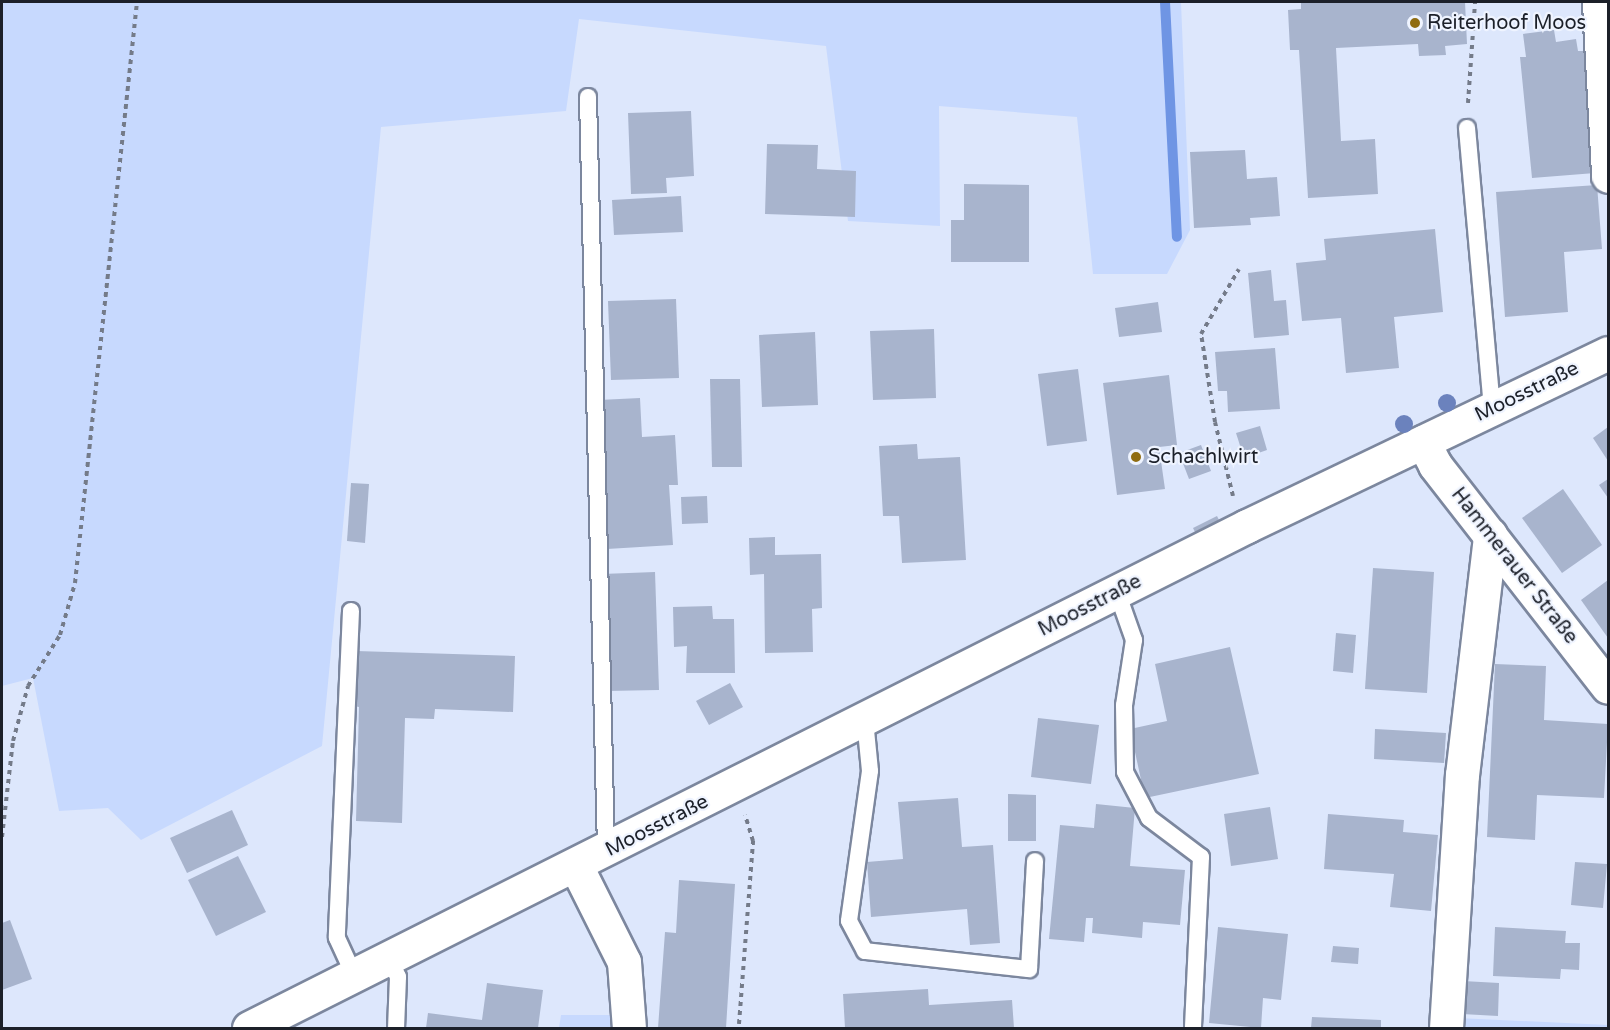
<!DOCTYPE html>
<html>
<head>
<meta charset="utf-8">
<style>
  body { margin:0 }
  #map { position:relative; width:1610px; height:1030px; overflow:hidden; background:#dde7fc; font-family:"Varela Round",sans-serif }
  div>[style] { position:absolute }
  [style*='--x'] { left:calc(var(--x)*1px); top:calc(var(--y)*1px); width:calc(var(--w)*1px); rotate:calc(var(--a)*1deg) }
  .green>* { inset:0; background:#c7d9fe }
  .stream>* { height:10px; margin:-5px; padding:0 5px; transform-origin:5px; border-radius:5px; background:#6f95e4 }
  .building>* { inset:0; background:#a8b4cd }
  .path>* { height:4px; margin-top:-2px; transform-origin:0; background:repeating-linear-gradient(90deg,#747b89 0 4.5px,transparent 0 9px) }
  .roads { filter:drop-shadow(2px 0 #7c879e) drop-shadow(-2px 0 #7c879e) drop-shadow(0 2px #7c879e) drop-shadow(0 -2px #7c879e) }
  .lane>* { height:16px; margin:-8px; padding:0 8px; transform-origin:8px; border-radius:8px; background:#fff }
  .street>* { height:33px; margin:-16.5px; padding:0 16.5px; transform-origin:16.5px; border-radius:16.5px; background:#fff }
  .secondary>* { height:33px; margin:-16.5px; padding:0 16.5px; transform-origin:16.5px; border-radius:16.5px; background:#fff }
  .trees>* { width:18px; height:18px; margin:-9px; border-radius:50%; background:#6b82bd }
  .dots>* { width:16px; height:16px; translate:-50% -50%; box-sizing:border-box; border:3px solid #eff4ff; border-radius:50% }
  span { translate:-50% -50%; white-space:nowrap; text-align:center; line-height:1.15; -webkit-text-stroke:4.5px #eff4ff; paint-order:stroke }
  .poi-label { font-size:20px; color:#1c2029 }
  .left { translate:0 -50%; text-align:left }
  .street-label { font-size:20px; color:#1c2029 }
  .frame { position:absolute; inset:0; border:3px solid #1c2029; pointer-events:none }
</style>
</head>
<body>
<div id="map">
  <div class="green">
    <div style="clip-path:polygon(2px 2px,1181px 2px,1190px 230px,1167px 274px,1093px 274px,1077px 117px,939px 106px,940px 226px,848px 221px,826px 46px,579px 19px,566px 111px,381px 127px,322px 746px,141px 840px,108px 808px,59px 811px,33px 678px,2px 686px)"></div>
    <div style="clip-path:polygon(561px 1015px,621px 1015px,622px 1028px,559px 1028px)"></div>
    <div style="clip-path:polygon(1457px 1018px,1608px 1025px,1608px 1028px,1457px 1028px)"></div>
  </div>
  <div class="stream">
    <div style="--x:1165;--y:2;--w:235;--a:87.1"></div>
  </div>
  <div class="building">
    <div style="clip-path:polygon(1301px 2px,1465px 2px,1467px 44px,1445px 46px,1446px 55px,1419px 56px,1418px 44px,1336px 48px,1341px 141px,1375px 139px,1378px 194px,1308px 198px,1299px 50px,1290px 50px,1288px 10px,1301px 9px)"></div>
    <div style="clip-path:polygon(1554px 30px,1556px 42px,1576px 39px,1578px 51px,1584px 51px,1595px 173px,1532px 178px,1520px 57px,1526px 57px,1523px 34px)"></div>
    <div style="clip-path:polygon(691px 111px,694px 176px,666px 178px,667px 193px,631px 194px,628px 113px)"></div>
    <div style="clip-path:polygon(767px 144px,818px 145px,817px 169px,856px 171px,855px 217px,765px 214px)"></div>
    <div style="clip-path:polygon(1245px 150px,1247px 179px,1277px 177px,1280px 216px,1250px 218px,1251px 225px,1194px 228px,1190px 152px)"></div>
    <div style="clip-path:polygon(964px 184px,1029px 185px,1029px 262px,951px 262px,951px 220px,964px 220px)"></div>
    <div style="clip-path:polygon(1597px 185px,1602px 249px,1564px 252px,1568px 312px,1505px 317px,1496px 192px)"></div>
    <div style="clip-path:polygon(681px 196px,683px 232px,614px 235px,612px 200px)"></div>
    <div style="clip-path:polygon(1435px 229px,1443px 312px,1394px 317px,1399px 368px,1346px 373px,1341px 318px,1302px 321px,1296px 263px,1326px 260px,1324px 239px)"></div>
    <div style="clip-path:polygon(1271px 270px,1274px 301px,1286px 300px,1289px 335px,1254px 338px,1248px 273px)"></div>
    <div style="clip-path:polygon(676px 299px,679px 378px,611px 380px,608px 301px)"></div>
    <div style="clip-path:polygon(1158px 302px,1162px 332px,1119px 337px,1115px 308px)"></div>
    <div style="clip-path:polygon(934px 329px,936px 398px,873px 400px,870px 331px)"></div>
    <div style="clip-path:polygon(815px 332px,818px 405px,762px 407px,759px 335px)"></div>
    <div style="clip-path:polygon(1275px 348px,1280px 409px,1228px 412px,1227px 391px,1218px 391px,1215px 352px)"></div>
    <div style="clip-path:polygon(1078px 369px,1087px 441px,1047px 446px,1038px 374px)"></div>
    <div style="clip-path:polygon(1169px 375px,1177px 445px,1159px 447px,1165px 489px,1117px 495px,1103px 383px)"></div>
    <div style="clip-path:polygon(710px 379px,740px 379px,742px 467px,712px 467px)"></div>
    <div style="clip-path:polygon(640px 398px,642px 437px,675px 435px,678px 485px,669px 485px,673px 545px,607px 549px,599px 400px)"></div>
    <div style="clip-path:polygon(1260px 426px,1267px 450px,1244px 458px,1236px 433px)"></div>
    <div style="clip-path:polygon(1608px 427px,1608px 461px,1593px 438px)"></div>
    <div style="clip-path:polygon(917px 444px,918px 459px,960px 457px,966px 560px,902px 563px,899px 516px,883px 516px,879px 446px)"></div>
    <div style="clip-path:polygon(1201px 445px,1211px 471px,1189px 479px,1179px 453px)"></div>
    <div style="clip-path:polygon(1608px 479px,1608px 498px,1599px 485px)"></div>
    <div style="clip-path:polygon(351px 483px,369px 484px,365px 543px,347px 541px)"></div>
    <div style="clip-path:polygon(1563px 489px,1602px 545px,1562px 573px,1522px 518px)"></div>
    <div style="clip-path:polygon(707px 496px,708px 523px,682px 524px,681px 497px)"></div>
    <div style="clip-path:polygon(1217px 516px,1219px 520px,1195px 532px,1193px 528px)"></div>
    <div style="clip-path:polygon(775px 537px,775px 555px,821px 554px,822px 608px,812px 609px,813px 652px,765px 653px,764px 574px,750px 575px,749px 538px)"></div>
    <div style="clip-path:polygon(1373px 568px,1434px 572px,1427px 693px,1365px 689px)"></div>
    <div style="clip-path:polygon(655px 572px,659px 690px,606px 691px,602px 574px)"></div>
    <div style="clip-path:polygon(1608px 580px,1608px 638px,1581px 600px)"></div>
    <div style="clip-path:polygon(712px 606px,713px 619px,734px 619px,735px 673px,686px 673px,687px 646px,674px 647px,673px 607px)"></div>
    <div style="clip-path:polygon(1336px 633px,1356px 635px,1353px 673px,1333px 671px)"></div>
    <div style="clip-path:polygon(1230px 647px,1259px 774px,1145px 798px,1130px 729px,1167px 721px,1155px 664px)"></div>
    <div style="clip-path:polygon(356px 651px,515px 656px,513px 712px,435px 709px,434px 719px,405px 718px,402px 823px,356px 821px,359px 707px,354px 706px)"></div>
    <div style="clip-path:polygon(1495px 664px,1546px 666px,1544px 720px,1608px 724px,1604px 798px,1537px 795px,1535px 840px,1487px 837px)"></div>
    <div style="clip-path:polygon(730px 683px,743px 707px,709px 725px,696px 701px)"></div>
    <div style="clip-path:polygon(1038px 718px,1099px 725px,1091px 784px,1031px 777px)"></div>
    <div style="clip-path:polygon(1375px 729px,1446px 733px,1444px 763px,1374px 759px)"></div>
    <div style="clip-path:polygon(1008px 794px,1036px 795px,1036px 841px,1008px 841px)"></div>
    <div style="clip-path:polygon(958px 798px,962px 847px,993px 845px,1000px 943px,970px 945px,967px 909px,871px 917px,867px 862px,903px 859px,898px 802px)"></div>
    <div style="clip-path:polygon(1096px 804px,1135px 808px,1130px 866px,1185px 870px,1180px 925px,1143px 922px,1142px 938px,1092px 933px,1093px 918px,1086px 918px,1084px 942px,1049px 939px,1060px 825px,1094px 828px)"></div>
    <div style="clip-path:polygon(1270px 807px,1278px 859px,1231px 866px,1224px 814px)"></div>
    <div style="clip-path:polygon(232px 810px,248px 845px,187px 873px,170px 838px)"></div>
    <div style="clip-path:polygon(1328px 814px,1404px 820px,1403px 832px,1438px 835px,1431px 911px,1390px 907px,1394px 874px,1324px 869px)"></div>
    <div style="clip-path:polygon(238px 856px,266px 912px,216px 936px,188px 880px)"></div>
    <div style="clip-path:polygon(1575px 862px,1607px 864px,1603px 908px,1571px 905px)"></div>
    <div style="clip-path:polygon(679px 880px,735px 884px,726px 1028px,658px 1028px,665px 932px,676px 933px)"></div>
    <div style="clip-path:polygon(10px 920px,32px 979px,2px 990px,2px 923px)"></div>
    <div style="clip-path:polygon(1218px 927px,1288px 934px,1281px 1000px,1263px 998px,1261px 1028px,1209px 1023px)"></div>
    <div style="clip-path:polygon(1495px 927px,1566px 931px,1565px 943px,1580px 943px,1579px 970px,1561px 969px,1560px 979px,1493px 976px)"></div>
    <div style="clip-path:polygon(1333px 946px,1359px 948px,1358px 964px,1331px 962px)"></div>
    <div style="clip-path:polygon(1463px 981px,1499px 983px,1498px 1016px,1462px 1014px)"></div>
    <div style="clip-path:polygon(487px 983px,543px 990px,538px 1028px,426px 1028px,428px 1013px,482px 1020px)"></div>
    <div style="clip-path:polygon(928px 989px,929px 1005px,1012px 1000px,1014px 1028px,845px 1028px,843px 994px)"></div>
    <div style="clip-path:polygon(1312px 1017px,1381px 1020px,1381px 1028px,1311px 1028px)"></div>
  </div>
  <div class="path">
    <div style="--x:1468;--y:103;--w:101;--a:-86"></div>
    <div style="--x:1233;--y:496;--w:76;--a:-103.7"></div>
    <div style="--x:1215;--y:422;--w:89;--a:-99"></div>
    <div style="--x:1201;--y:334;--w:75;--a:-59.7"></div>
    <div style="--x:2;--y:837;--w:97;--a:-83.5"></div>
    <div style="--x:13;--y:741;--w:57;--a:-74.7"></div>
    <div style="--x:28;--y:686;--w:60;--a:-57.9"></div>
    <div style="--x:60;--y:635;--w:54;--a:-73.9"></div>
    <div style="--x:75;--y:583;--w:584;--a:-83.91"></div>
    <div style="--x:739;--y:1024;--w:184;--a:-85.6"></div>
    <div style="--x:753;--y:841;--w:27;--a:-107"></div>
  </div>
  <div class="roads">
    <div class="lane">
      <div style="--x:588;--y:97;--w:754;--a:88.63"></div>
      <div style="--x:1467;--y:128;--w:282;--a:84.9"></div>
      <div style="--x:1117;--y:592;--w:51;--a:70.5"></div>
      <div style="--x:1134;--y:640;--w:66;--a:98.7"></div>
      <div style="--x:1124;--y:705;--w:67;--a:89.1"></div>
      <div style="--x:1125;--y:772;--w:52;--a:62.4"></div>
      <div style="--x:1149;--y:818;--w:65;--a:36.9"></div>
      <div style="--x:1201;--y:857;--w:171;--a:92.7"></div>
      <div style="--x:351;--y:611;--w:327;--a:92.5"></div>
      <div style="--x:337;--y:938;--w:41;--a:65.3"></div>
      <div style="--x:865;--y:720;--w:51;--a:84.4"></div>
      <div style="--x:870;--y:771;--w:151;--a:98"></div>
      <div style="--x:849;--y:921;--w:34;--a:62"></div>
      <div style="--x:865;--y:951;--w:165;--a:6.3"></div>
      <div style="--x:1029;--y:969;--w:108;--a:-86.8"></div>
      <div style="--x:389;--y:959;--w:20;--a:63"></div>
      <div style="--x:398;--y:977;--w:51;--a:92.2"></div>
    </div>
    <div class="street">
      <div style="--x:1599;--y:2;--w:174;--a:87"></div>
      <div style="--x:1423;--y:442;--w:26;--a:62"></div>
      <div style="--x:1435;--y:465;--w:281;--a:52.1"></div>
      <div style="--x:576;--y:866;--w:107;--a:63.4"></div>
      <div style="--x:624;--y:962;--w:66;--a:85.7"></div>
      <div style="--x:1446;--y:1028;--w:254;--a:-86.4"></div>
      <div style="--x:1462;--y:775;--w:242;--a:-83.3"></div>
    </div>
    <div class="secondary">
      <div style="--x:249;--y:1028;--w:1117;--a:-26.7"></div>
      <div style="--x:1247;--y:526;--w:400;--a:-25.6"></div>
    </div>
  </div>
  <div class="trees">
    <div style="left:1447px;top:403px"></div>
    <div style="left:1404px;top:424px"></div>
  </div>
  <div class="dots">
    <div style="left:1415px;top:23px;background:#8f6c11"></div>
    <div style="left:1136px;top:457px;background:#8f6c11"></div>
  </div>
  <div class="poi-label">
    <span class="left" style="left:1427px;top:23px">Reiterhoof Moos</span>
    <span class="left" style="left:1148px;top:457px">Schachlwirt</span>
  </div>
  <div class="street-label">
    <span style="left:1527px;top:392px;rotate:-26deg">Moosstraße</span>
    <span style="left:1514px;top:566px;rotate:52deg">Hammerauer Straße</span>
    <span style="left:1090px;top:606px;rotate:-27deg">Moosstraße</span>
    <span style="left:657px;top:826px;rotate:-27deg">Moosstraße</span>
  </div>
  <div class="frame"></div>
</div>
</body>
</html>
